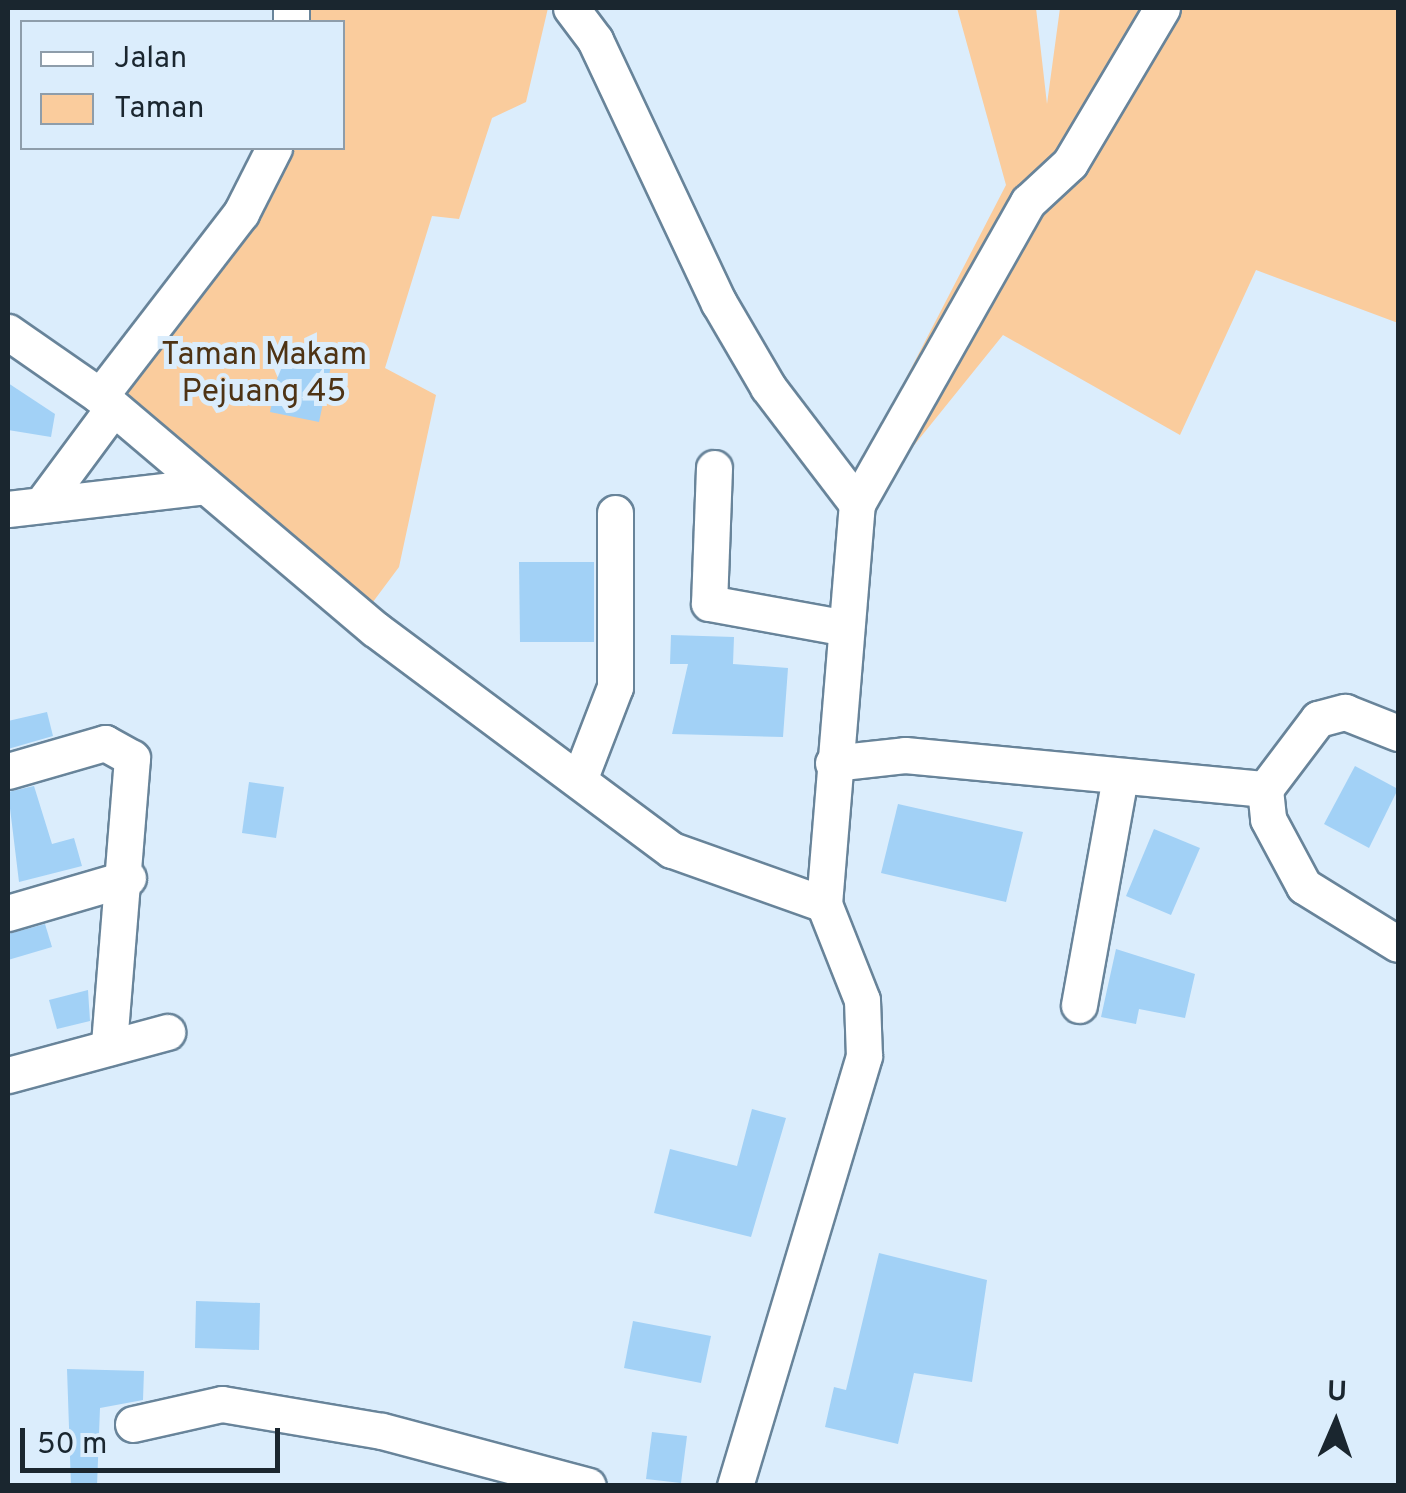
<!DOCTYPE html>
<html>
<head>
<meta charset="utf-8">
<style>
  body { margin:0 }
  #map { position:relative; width:1406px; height:1493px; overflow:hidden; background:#dbedfc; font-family:Overpass,sans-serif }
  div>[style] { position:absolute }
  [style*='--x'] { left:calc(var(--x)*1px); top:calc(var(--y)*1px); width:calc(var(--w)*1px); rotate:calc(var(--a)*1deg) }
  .green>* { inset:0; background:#facc9d }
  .building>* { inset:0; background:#a2d1f6 }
  .roads { filter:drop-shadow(2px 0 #68849a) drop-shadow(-2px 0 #68849a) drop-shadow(0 2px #68849a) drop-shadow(0 -2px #68849a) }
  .minor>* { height:35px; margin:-17.5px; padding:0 17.5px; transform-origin:17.5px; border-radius:17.5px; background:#fff }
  span { translate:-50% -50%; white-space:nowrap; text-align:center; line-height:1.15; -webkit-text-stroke:10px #dbedfc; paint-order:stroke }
  .park-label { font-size:32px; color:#4e3314 }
  .frame { position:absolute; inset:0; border:10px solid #1a262f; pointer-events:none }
  .legend { position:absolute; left:20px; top:20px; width:325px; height:130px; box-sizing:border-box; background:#dbedfc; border:2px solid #8e9daa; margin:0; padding:12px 18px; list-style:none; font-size:30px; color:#1a262f }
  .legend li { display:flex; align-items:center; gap:20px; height:50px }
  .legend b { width:50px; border:2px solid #8e9daa }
  .north { position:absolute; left:1286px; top:1373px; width:100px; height:100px; -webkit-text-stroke:8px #dbedfc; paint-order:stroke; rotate:2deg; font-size:28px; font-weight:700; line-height:40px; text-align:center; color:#1a262f }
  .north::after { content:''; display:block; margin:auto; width:35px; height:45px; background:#1a262f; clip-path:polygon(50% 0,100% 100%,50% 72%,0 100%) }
  .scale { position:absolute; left:20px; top:1428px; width:260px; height:45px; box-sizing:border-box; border:5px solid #1a262f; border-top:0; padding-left:12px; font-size:30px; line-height:35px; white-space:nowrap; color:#1a262f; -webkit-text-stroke:8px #dbedfc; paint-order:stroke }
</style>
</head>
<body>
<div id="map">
  <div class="green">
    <div style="clip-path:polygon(289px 8px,548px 8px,526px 102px,492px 118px,459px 219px,432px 216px,385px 368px,436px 395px,399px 567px,361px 618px,100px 396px,273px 148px,342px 148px,342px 22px,287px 22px)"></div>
    <div style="clip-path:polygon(957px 8px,1036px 8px,1047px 104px,1060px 8px,1398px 8px,1398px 323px,1256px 270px,1180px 435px,1003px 335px,886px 480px,873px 442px,1006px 185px)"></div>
  </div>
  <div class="building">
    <div style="clip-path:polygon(284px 347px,333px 357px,319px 422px,270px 412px)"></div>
    <div style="clip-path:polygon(8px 383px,55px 414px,51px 437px,8px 430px)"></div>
    <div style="clip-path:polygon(519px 562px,594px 562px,594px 642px,520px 642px)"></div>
    <div style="clip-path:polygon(671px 635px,734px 637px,733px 664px,788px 668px,783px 737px,672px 734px,688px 664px,670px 664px)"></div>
    <div style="clip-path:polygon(47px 712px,53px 736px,8px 749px,8px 721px)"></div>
    <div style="clip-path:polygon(1355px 766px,1398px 789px,1369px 848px,1324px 824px)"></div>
    <div style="clip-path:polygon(249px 782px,284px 787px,276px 838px,242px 833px)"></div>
    <div style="clip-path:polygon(34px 786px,52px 844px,74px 838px,82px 866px,19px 882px,8px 792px)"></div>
    <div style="clip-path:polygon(898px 804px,1023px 832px,1006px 902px,881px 873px)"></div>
    <div style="clip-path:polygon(1154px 829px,1200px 848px,1171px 915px,1126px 896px)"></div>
    <div style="clip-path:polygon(45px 924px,52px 947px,8px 960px,8px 934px)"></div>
    <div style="clip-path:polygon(1116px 949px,1195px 974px,1185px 1018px,1139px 1009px,1136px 1024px,1101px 1017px)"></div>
    <div style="clip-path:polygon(88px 990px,90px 1021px,57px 1029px,49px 1000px)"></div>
    <div style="clip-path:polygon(752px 1109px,786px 1118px,751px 1237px,654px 1213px,670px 1149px,737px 1166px)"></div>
    <div style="clip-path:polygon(879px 1253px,987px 1280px,972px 1382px,914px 1373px,898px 1444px,825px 1427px,834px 1387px,846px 1390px)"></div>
    <div style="clip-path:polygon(196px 1301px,260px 1303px,259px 1350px,195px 1348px)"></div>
    <div style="clip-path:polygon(633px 1321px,711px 1336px,701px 1383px,624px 1368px)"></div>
    <div style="clip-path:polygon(67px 1369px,144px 1371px,143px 1400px,100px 1408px,97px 1486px,71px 1486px)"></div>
    <div style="clip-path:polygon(652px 1432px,687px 1436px,681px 1483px,646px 1479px)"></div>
  </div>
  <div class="roads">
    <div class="minor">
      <div style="--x:571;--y:8;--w:40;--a:53"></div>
      <div style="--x:595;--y:40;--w:291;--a:64.8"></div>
      <div style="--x:719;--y:303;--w:97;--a:59.7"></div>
      <div style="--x:768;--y:387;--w:147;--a:52.7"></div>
      <div style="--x:291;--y:22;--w:14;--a:-90"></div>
      <div style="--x:8;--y:332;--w:112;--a:34.8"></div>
      <div style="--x:100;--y:396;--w:360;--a:40.3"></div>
      <div style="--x:375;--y:629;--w:370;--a:36.7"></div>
      <div style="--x:672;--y:850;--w:161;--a:19.6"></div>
      <div style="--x:824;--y:904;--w:103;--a:68.4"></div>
      <div style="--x:862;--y:1000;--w:56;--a:88"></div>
      <div style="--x:864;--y:1056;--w:449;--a:106.7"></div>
      <div style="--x:100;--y:396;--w:231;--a:-52.4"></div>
      <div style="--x:241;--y:213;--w:73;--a:-63.1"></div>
      <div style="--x:714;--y:468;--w:135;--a:92.1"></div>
      <div style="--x:709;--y:603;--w:139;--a:10.3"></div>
      <div style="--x:45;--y:500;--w:114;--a:-53.5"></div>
      <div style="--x:8;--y:509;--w:199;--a:-6.6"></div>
      <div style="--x:833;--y:763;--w:72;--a:-6.3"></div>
      <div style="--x:905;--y:755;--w:362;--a:5.4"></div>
      <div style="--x:1265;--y:789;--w:30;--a:84"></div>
      <div style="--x:1268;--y:819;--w:76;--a:61.8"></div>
      <div style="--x:1304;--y:886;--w:110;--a:31.7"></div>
      <div style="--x:8;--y:771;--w:101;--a:-16.1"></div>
      <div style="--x:105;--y:743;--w:31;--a:29"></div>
      <div style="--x:132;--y:758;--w:290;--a:94.6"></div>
      <div style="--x:581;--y:775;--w:94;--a:-68.9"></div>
      <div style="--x:615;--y:687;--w:174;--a:-90"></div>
      <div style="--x:1265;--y:789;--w:88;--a:-52.9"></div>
      <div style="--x:1318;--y:719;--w:28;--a:-15"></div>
      <div style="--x:1345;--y:712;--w:57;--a:21.6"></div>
      <div style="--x:824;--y:904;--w:401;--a:-85.3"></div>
      <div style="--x:857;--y:504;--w:347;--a:-60.5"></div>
      <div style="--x:1028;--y:202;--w:57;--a:-42.9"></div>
      <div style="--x:1070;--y:163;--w:180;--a:-59.3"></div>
      <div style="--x:8;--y:913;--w:125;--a:-16.3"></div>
      <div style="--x:1079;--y:1005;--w:232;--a:-79.8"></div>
      <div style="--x:8;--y:1075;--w:165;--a:-15.1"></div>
      <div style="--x:133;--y:1424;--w:91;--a:-12.7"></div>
      <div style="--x:222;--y:1404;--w:162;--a:9.6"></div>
      <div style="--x:382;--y:1431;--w:213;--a:14.9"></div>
    </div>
  </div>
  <div class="park-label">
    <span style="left:264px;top:375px">Taman Makam<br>Pejuang 45</span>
  </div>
  <div class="frame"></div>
  <ul class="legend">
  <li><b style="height:12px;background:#fff"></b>Jalan</li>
  <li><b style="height:28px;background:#facc9d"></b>Taman</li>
  </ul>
  <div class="north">U</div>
  <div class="scale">50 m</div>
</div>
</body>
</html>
